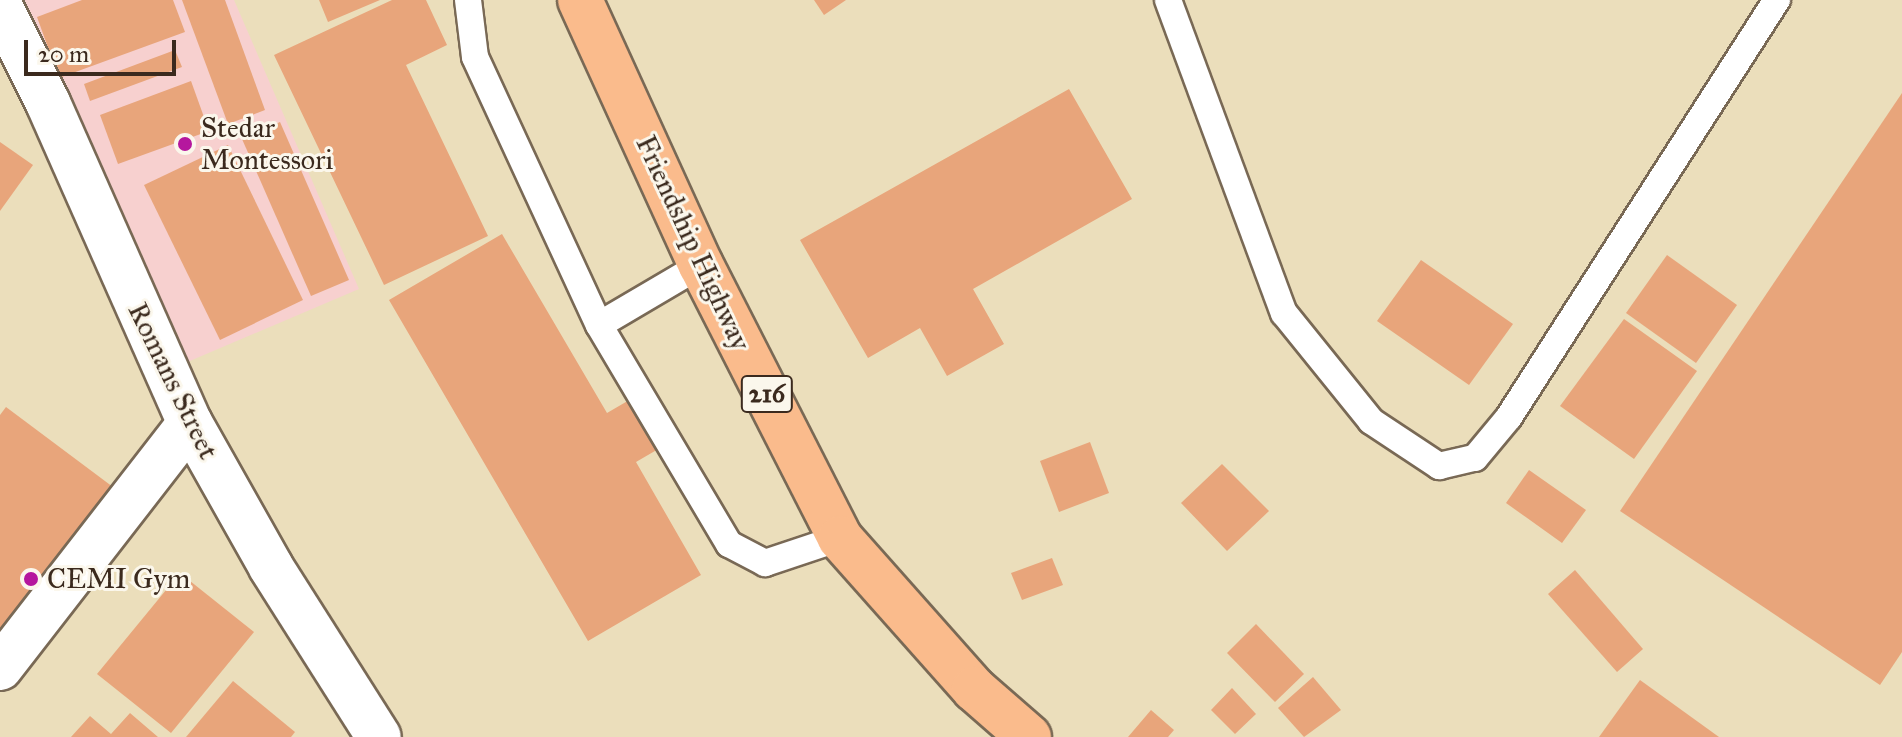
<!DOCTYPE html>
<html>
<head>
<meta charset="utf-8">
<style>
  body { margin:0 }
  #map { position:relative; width:1902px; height:737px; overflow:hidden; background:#ebdebb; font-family:"IM FELL Great Primer",serif }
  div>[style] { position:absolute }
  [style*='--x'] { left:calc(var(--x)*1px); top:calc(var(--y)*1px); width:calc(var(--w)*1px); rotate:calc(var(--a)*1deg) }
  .built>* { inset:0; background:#f7d0cf }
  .building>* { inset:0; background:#e8a57b }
  .roads { filter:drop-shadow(2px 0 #796955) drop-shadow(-2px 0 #796955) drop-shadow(0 2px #796955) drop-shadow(0 -2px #796955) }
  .service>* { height:26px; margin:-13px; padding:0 13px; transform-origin:13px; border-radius:13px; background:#fff }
  .minor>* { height:44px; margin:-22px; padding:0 22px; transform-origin:22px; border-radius:22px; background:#fff }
  .primary>* { height:44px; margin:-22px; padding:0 22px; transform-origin:22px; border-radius:22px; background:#fabb8c }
  .dots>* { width:22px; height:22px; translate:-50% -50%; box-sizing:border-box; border:4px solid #fbf7ec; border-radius:50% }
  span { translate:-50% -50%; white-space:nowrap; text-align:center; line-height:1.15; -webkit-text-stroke:6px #fbf7ec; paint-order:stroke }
  .shield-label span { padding:2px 6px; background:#fbf7ec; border:2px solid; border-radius:6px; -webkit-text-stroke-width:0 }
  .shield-label { font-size:26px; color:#3b2a1e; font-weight:700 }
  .poi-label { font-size:28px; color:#3b2a1e }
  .left { translate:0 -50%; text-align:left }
  .street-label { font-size:28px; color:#3b2a1e }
  .scale { position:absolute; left:24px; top:40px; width:152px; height:36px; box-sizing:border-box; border:4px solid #3b2a1e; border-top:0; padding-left:10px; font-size:24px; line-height:28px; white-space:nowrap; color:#3b2a1e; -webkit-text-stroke:6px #fbf7ec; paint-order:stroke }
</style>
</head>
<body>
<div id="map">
  <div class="built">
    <div style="clip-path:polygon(11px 0,234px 0,359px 289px,171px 369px)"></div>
  </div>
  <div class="building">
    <div style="clip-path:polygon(82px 0,173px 0,185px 32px,59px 78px,37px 17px)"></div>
    <div style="clip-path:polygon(182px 0,225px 0,265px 110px,228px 124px)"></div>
    <div style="clip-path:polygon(319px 0,380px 0,328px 22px)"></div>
    <div style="clip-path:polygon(392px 0,426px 0,447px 45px,406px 65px,488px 236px,384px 285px,274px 55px)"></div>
    <div style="clip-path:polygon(814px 0,846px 0,824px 15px)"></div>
    <div style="clip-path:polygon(175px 50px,182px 67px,90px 101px,84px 84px)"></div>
    <div style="clip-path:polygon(191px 81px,209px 131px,118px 164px,100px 115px)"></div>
    <div style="clip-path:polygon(1069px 89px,1132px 199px,973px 289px,1004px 344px,947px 376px,920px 328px,868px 358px,800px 240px)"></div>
    <div style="clip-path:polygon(1902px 93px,1902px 652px,1880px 685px,1620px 511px)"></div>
    <div style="clip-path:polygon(280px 122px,349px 280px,311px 296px,242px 139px)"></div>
    <div style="clip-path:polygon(0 142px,33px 165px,0 211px)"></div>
    <div style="clip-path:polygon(228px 145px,303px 300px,220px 340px,144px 185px)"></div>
    <div style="clip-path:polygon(502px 234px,607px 413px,631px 399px,660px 448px,636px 462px,701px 575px,588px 641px,389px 300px)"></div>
    <div style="clip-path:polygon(1667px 255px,1737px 305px,1696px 363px,1626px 313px)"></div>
    <div style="clip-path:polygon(1421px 260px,1513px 324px,1469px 385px,1377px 321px)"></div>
    <div style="clip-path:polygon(1624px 319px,1697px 371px,1634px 459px,1560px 406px)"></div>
    <div style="clip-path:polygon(6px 407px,125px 496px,0 661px,0 415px)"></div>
    <div style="clip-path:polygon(1090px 442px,1109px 493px,1059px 512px,1040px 461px)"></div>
    <div style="clip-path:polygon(1222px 464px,1269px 511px,1227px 551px,1181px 503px)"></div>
    <div style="clip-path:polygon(1529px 470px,1586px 510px,1562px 543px,1506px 503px)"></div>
    <div style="clip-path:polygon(1052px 558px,1063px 585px,1022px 600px,1011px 573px)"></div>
    <div style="clip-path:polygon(1575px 570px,1643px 649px,1617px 672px,1548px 594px)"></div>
    <div style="clip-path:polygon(180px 573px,254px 632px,171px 733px,97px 674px)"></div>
    <div style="clip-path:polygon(1256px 624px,1304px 674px,1275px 702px,1227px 653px)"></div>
    <div style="clip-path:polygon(1313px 677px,1341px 710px,1304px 737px,1278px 708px)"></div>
    <div style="clip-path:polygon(1640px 680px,1719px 737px,1599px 737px)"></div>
    <div style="clip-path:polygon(233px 681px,295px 732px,291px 737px,186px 737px)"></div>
    <div style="clip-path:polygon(1232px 688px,1256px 714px,1235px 734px,1211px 710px)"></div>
    <div style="clip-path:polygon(1151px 710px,1174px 730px,1168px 737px,1128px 737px)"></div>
    <div style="clip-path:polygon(130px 713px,158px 737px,71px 737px,90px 716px,111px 734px)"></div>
  </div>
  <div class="roads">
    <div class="service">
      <div style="--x:468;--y:0;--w:57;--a:83"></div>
      <div style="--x:475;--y:57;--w:295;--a:65.2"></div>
      <div style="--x:599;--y:325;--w:255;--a:59.3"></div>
      <div style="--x:729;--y:544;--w:41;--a:27.8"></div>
      <div style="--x:765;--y:563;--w:79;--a:-18.4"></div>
      <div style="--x:1168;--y:0;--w:334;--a:69.7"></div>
      <div style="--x:1284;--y:313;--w:139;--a:51.1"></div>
      <div style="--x:1371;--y:421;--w:82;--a:33.5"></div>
      <div style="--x:1439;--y:466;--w:37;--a:-13"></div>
      <div style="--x:1475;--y:458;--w:53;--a:-50.3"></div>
      <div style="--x:1509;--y:417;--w:496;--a:-57.3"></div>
      <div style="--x:599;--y:325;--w:118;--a:-30.5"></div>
    </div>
    <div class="minor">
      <div style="--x:0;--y:6;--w:108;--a:63.7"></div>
      <div style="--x:48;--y:103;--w:350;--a:66.1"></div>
      <div style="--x:190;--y:423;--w:165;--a:60.6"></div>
      <div style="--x:271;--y:567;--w:201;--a:57.6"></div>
      <div style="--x:0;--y:668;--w:310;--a:-52.2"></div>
    </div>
    <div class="primary">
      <div style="--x:580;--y:0;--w:291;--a:65.5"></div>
      <div style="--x:701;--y:265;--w:306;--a:63"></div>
      <div style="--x:840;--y:538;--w:202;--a:48.4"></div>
      <div style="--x:974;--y:689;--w:73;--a:41.1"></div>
    </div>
  </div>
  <div class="dots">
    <div style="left:185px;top:144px;background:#b5179e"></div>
    <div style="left:31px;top:579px;background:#b5179e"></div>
  </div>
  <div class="shield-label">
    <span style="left:767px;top:394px">216</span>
  </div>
  <div class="poi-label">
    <span class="left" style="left:201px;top:144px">Stedar<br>Montessori</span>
    <span class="left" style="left:47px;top:579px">CEMI Gym</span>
  </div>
  <div class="street-label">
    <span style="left:693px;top:243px;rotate:65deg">Friendship Highway</span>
    <span style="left:173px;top:381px;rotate:64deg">Romans Street</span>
  </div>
  <div class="scale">20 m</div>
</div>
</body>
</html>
